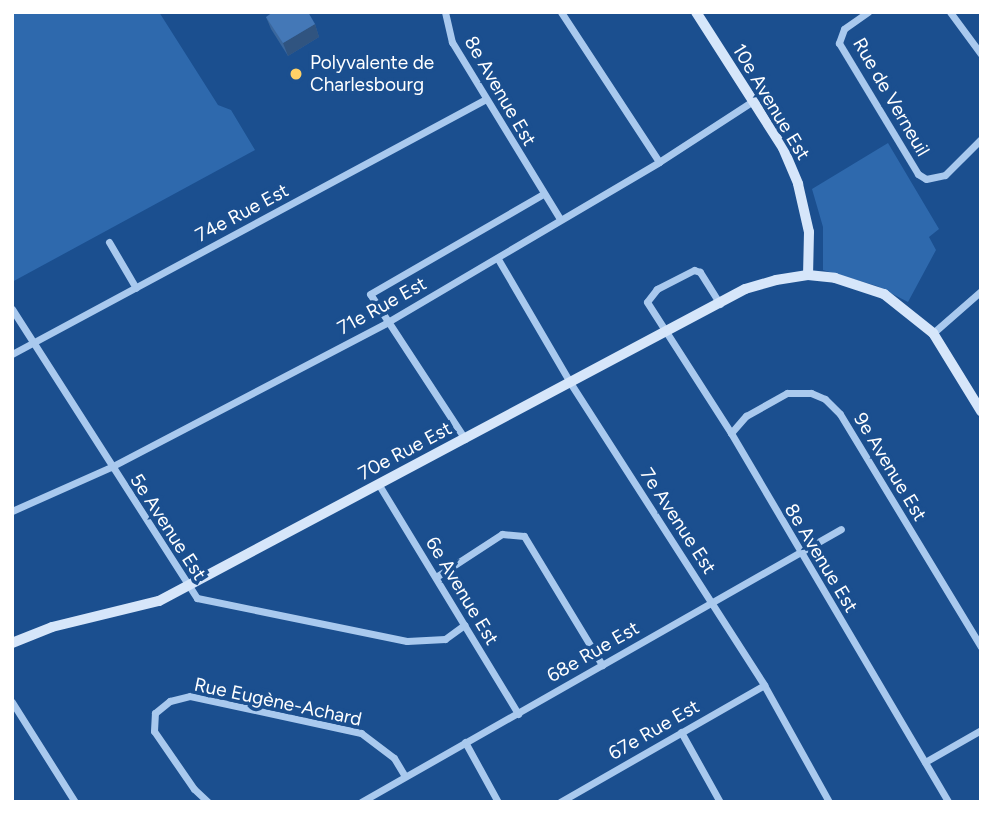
<!DOCTYPE html>
<html>
<head>
<meta charset="utf-8">
<style>
  body { margin:0 }
  #map { position:relative; width:993px; height:814px; overflow:hidden; background:#1b4f8f; font-family:Figtree,sans-serif }
  div>[style] { position:absolute }
  [style*='--x'] { left:calc(var(--x)*1px); top:calc(var(--y)*1px); width:calc(var(--w)*1px); rotate:calc(var(--a)*1deg) }
  .green>* { inset:0; background:#2e69ad }
  .street>* { height:7px; margin:-3.5px; padding:0 3.5px; transform-origin:3.5px; border-radius:3.5px; background:#a9c9ee }
  .secondary>* { height:10px; margin:-5px; padding:0 5px; transform-origin:5px; border-radius:5px; background:#d6e6fa }
  .wall>* { inset:0; background:#3a679d }
  .shaded-wall>* { inset:0; background:#305480 }
  .building>* { inset:0; background:#4478b7 }
  .dots>* { width:19px; height:19px; translate:-50% -50%; box-sizing:border-box; border:4px solid #1b4f8f; border-radius:50% }
  span { translate:-50% -50%; white-space:nowrap; text-align:center; line-height:1.15; -webkit-text-stroke:7px #1b4f8f; paint-order:stroke }
  .poi-label { font-size:19px; color:#fff }
  .left { translate:0 -50%; text-align:left }
  .street-label { font-size:19px; color:#fff }
  .frame { position:absolute; inset:0; border:14px solid #fff; pointer-events:none }
</style>
</head>
<body>
<div id="map">
  <div class="green">
    <div style="clip-path:polygon(12px 12px,159px 12px,218px 105px,231px 110px,255px 150px,12px 282px)"></div>
    <div style="clip-path:polygon(888px 143px,939px 229px,929px 237px,936px 250px,908px 302px,877px 286px,823px 270px,823px 227px,812px 189px)"></div>
  </div>
  <div class="street">
    <div style="--x:445;--y:12;--w:31;--a:77"></div>
    <div style="--x:452;--y:42;--w:207;--a:58.6"></div>
    <div style="--x:561;--y:12;--w:179;--a:56.8"></div>
    <div style="--x:868;--y:12;--w:29;--a:145"></div>
    <div style="--x:844;--y:29;--w:15;--a:110"></div>
    <div style="--x:839;--y:43;--w:153;--a:58.9"></div>
    <div style="--x:918;--y:174;--w:9;--a:32"></div>
    <div style="--x:926;--y:179;--w:19;--a:-12"></div>
    <div style="--x:945;--y:175;--w:51;--a:-45"></div>
    <div style="--x:950;--y:12;--w:52;--a:53.6"></div>
    <div style="--x:109;--y:242;--w:53;--a:59.6"></div>
    <div style="--x:498;--y:259;--w:145;--a:59.7"></div>
    <div style="--x:571;--y:384;--w:358;--a:57.3"></div>
    <div style="--x:764;--y:685;--w:134;--a:60.9"></div>
    <div style="--x:720;--y:304;--w:38;--a:-122"></div>
    <div style="--x:700;--y:272;--w:6;--a:-162"></div>
    <div style="--x:694;--y:270;--w:42;--a:152.8"></div>
    <div style="--x:657;--y:289;--w:16;--a:128"></div>
    <div style="--x:647;--y:302;--w:156;--a:57.3"></div>
    <div style="--x:731;--y:433;--w:428;--a:59.5"></div>
    <div style="--x:12;--y:309;--w:343;--a:57.4"></div>
    <div style="--x:197;--y:598;--w:214;--a:11.6"></div>
    <div style="--x:407;--y:641;--w:38;--a:-3"></div>
    <div style="--x:445;--y:639;--w:24;--a:-36"></div>
    <div style="--x:933;--y:333;--w:64;--a:-41.2"></div>
    <div style="--x:12;--y:354;--w:538;--a:-28.28"></div>
    <div style="--x:731;--y:433;--w:23;--a:-49"></div>
    <div style="--x:746;--y:416;--w:47;--a:-29.3"></div>
    <div style="--x:787;--y:393;--w:24;--a:0"></div>
    <div style="--x:811;--y:393;--w:15;--a:23"></div>
    <div style="--x:825;--y:399;--w:21;--a:45"></div>
    <div style="--x:840;--y:414;--w:272;--a:58.8"></div>
    <div style="--x:465;--y:439;--w:173;--a:-123.2"></div>
    <div style="--x:370;--y:294;--w:200;--a:-30"></div>
    <div style="--x:379;--y:485;--w:268;--a:58.7"></div>
    <div style="--x:12;--y:511;--w:108;--a:-24"></div>
    <div style="--x:111;--y:467;--w:310;--a:-27.6"></div>
    <div style="--x:386;--y:323;--w:317;--a:-30.5"></div>
    <div style="--x:659;--y:162;--w:112;--a:-33"></div>
    <div style="--x:436;--y:577;--w:79;--a:-33.1"></div>
    <div style="--x:502;--y:534;--w:22;--a:5"></div>
    <div style="--x:524;--y:536;--w:151;--a:58.8"></div>
    <div style="--x:12;--y:702;--w:118;--a:57.8"></div>
    <div style="--x:681;--y:732;--w:80;--a:60.9"></div>
    <div style="--x:465;--y:742;--w:68;--a:61.2"></div>
    <div style="--x:925;--y:762;--w:64;--a:-29.7"></div>
    <div style="--x:208;--y:802;--w:19;--a:-137"></div>
    <div style="--x:194;--y:789;--w:70;--a:-124.6"></div>
    <div style="--x:154;--y:731;--w:18;--a:-87"></div>
    <div style="--x:155;--y:713;--w:19;--a:-39"></div>
    <div style="--x:170;--y:701;--w:21;--a:-14"></div>
    <div style="--x:190;--y:696;--w:175;--a:12.2"></div>
    <div style="--x:361;--y:733;--w:41;--a:37.1"></div>
    <div style="--x:394;--y:758;--w:21;--a:59"></div>
    <div style="--x:361;--y:802;--w:552;--a:-29.63"></div>
    <div style="--x:560;--y:802;--w:235;--a:-29.8"></div>
  </div>
  <div class="secondary">
    <div style="--x:696;--y:12;--w:161;--a:57.4"></div>
    <div style="--x:783;--y:148;--w:39;--a:67"></div>
    <div style="--x:798;--y:184;--w:49;--a:77.1"></div>
    <div style="--x:809;--y:232;--w:43;--a:91.3"></div>
    <div style="--x:12;--y:643;--w:43;--a:-21.8"></div>
    <div style="--x:52;--y:627;--w:110;--a:-13.7"></div>
    <div style="--x:159;--y:601;--w:664;--a:-28.03"></div>
    <div style="--x:745;--y:289;--w:32;--a:-16"></div>
    <div style="--x:776;--y:280;--w:32;--a:-9"></div>
    <div style="--x:808;--y:275;--w:27;--a:6"></div>
    <div style="--x:835;--y:278;--w:52;--a:18.1"></div>
    <div style="--x:884;--y:294;--w:63;--a:38.5"></div>
    <div style="--x:933;--y:333;--w:92;--a:58.4"></div>
  </div>
  <div class="wall">
    <div style="clip-path:polygon(266px 17px,315px 24px,319px 37px,288px 56px,271px 29px)"></div>
  </div>
  <div class="shaded-wall">
    <div style="clip-path:polygon(315px 24px,319px 37px,288px 56px,283px 43px)"></div>
  </div>
  <div class="building">
    <div style="clip-path:polygon(273px 12px,308px 12px,315px 24px,283px 43px,266px 17px)"></div>
  </div>
  <div class="dots">
    <div style="left:296px;top:74px;background:#ffd166"></div>
  </div>
  <div class="poi-label">
    <span class="left" style="left:310px;top:74px">Polyvalente de<br>Charlesbourg</span>
  </div>
  <div class="street-label">
    <span style="left:500px;top:91px;rotate:60deg">8e Avenue Est</span>
    <span style="left:891px;top:97px;rotate:60deg">Rue de Verneuil</span>
    <span style="left:771px;top:102px;rotate:59deg">10e Avenue Est</span>
    <span style="left:242px;top:213px;rotate:-28deg">74e Rue Est</span>
    <span style="left:382px;top:306px;rotate:-29deg">71e Rue Est</span>
    <span style="left:405px;top:451px;rotate:-28deg">70e Rue Est</span>
    <span style="left:890px;top:467px;rotate:59deg">9e Avenue Est</span>
    <span style="left:678px;top:521px;rotate:57deg">7e Avenue Est</span>
    <span style="left:168px;top:527px;rotate:57deg">5e Avenue Est</span>
    <span style="left:821px;top:558px;rotate:59deg">8e Avenue Est</span>
    <span style="left:462px;top:591px;rotate:59deg">6e Avenue Est</span>
    <span style="left:593px;top:652px;rotate:-30deg">68e Rue Est</span>
    <span style="left:278px;top:702px;rotate:12deg">Rue Eugène-Achard</span>
    <span style="left:654px;top:730px;rotate:-30deg">67e Rue Est</span>
  </div>
  <div class="frame"></div>
</div>
</body>
</html>
